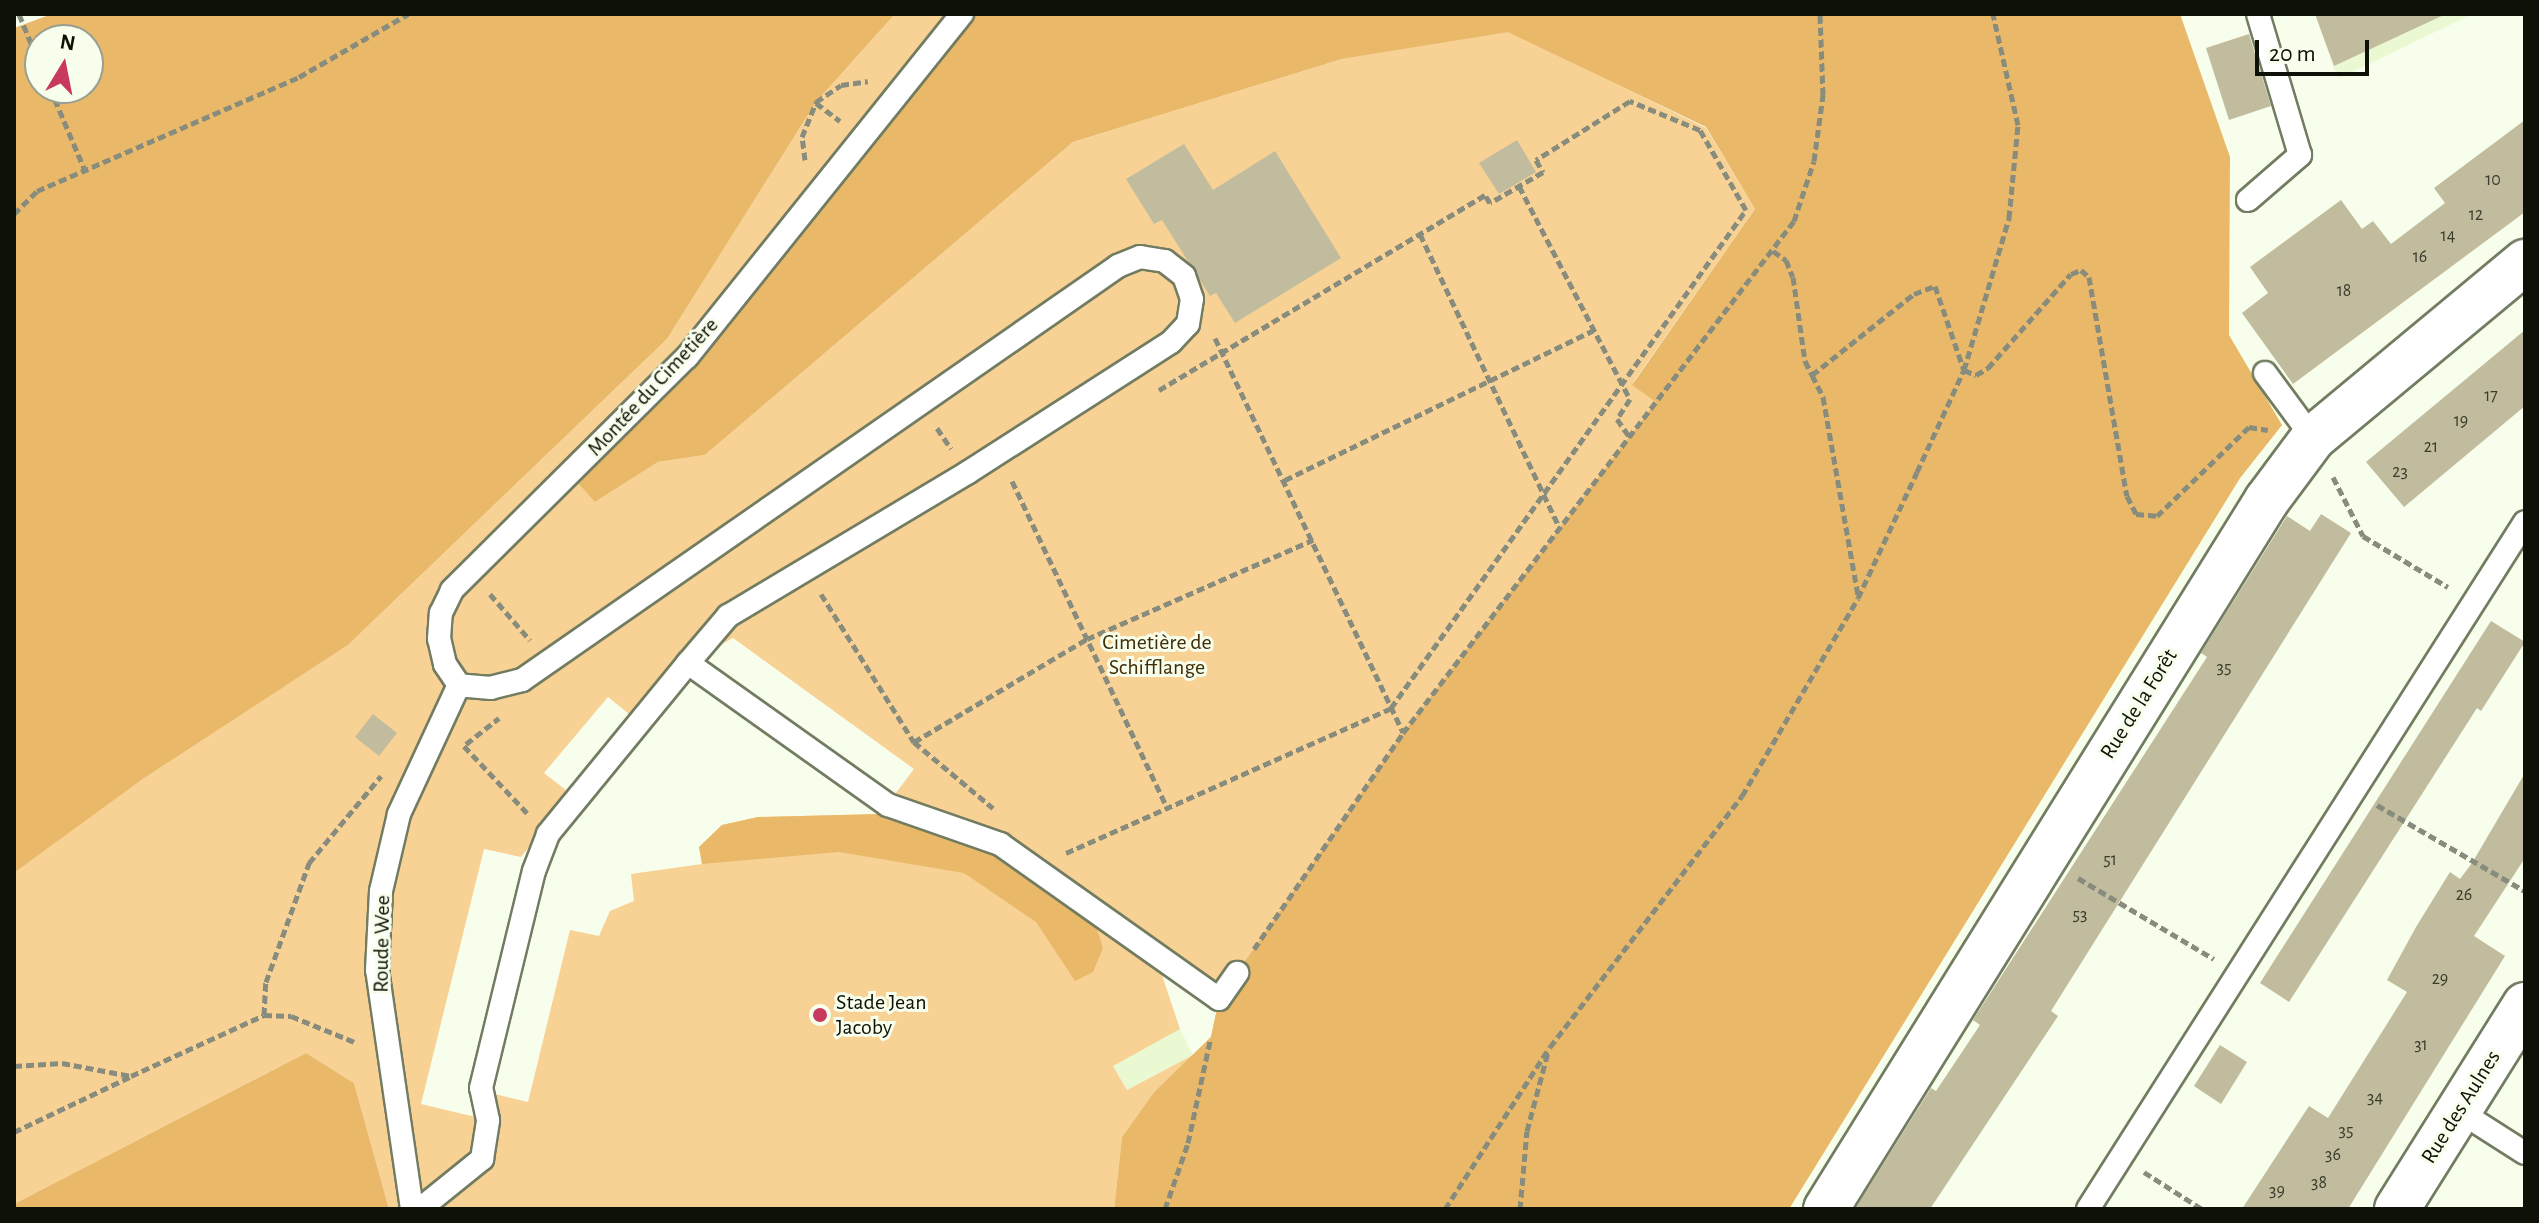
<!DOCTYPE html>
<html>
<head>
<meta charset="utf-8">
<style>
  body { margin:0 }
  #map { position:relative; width:2539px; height:1223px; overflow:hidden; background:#f7feeb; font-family:"Alegreya Sans",sans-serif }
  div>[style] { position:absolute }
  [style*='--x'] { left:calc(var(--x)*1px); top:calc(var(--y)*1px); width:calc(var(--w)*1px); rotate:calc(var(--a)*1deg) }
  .built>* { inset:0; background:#ebf9d3 }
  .green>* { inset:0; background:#f8d195 }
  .forest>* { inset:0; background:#e9b969 }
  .building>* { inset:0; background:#c0bc9d }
  .path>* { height:5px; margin-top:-2.5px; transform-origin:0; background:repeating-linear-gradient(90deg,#878c7d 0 8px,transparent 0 12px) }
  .roads { filter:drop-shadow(2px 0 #727c61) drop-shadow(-2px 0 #727c61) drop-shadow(0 2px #727c61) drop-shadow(0 -2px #727c61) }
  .lane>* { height:22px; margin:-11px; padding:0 11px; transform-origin:11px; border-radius:11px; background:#fff }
  .street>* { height:44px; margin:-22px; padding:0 22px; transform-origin:22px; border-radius:22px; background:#fff }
  .dots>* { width:22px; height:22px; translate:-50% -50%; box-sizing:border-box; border:4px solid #f7feeb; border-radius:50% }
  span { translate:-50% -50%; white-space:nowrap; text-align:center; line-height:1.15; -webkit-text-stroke:6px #f7feeb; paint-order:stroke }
  .number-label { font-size:18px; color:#3a3c2c }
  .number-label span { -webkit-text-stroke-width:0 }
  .street-label { font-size:22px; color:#0d1107 }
  .park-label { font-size:22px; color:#402d09 }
  .poi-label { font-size:22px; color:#0d1107 }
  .left { translate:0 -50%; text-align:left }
  .frame { position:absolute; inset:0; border:16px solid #0d1107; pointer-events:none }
  .north { position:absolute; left:24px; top:24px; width:80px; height:80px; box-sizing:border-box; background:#f7feeb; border:2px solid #999f90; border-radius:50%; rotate:10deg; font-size:22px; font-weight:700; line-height:32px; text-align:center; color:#0d1107 }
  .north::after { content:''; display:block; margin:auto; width:28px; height:36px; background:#c8395e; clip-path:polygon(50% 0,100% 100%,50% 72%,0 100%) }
  .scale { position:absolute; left:2255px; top:40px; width:114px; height:36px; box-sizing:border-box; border:4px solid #0d1107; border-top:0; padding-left:10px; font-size:24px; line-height:28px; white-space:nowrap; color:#0d1107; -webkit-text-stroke:6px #f7feeb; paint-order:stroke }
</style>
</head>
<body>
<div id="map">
  <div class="built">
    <div style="clip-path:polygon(2315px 14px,2472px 14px,2338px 79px)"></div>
    <div style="clip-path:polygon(1180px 1029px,1193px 1055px,1127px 1090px,1113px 1065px)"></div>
  </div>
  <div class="green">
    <div style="clip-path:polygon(evenodd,895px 14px,962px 14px,595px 502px,658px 462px,705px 455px,1073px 142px,1342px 59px,1508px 31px,1706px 128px,1755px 209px,1632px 384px,1794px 221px,2282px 425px,2240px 478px,1789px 1209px,1211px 1037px,1219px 999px,1155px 954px,1180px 1029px,1113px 1066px,1127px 1090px,1193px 1055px,1154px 1092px,1122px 1137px,1114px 1209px,389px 1209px,354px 1083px,306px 1053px,14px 1204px,14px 873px,143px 779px,348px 645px,667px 339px,816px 102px,895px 14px,733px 638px,914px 769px,880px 814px,758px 817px,722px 825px,699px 847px,702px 864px,631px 874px,634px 901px,610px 911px,599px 936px,570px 930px,528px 1102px,495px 1094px,488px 1120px,421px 1104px,484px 849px,521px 857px,571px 794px,544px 773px,608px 697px,640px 723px,688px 663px,733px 638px)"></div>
  </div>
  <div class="forest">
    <div style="clip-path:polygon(evenodd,52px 14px,895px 14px,816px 102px,667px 339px,348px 645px,143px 779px,14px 873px,14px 28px,52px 14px,40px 40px,88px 40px,88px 88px,40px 88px,40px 40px)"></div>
    <div style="clip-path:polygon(962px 14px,2180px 14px,2230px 157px,2229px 335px,2282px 425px,2240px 478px,1789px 1209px,1114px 1209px,1122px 1137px,1154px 1092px,1211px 1037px,1219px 999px,1403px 733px,1656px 402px,1632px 385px,1755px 209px,1706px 127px,1508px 32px,1342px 59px,1073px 142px,705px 455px,658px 462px,595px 502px,570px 474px,687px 357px)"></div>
    <div style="clip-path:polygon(880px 814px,945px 821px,1090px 907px,1103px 948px,1093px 972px,1075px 981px,1036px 922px,964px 873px,839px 852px,702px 864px,699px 847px,722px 825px,758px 817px)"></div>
    <div style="clip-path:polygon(306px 1053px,354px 1083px,389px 1209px,14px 1209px,14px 1204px)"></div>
  </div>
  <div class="building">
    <div style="clip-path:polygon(2315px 14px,2446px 14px,2334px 66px)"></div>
    <div style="clip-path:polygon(2249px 34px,2271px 106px,2229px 120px,2206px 48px)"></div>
    <div style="clip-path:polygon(2525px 120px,2525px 212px,2293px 384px,2242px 313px,2268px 293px,2250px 267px,2341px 200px,2362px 229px,2373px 221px,2391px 244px,2445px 203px,2434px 188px)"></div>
    <div style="clip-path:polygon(1517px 140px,1536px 172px,1499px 194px,1479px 163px)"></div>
    <div style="clip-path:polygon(1184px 144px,1213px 190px,1275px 151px,1341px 258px,1235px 323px,1216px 293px,1210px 296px,1162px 220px,1154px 224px,1126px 179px)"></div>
    <div style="clip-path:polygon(2525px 330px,2525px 406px,2404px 507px,2366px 462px)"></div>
    <div style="clip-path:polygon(2321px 514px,2351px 533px,2051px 1011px,2058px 1016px,1930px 1209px,1855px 1209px,1931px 1088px,1936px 1091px,1980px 1025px,1973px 1020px,2207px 657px,2201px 653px,2287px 516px,2310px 531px)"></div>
    <div style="clip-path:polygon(2491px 621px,2525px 642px,2481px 711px,2477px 708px,2289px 1002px,2260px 983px)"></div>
    <div style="clip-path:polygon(373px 714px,397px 733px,379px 756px,355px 737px)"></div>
    <div style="clip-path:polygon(2525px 773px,2525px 858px,2474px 936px,2505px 956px,2348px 1209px,2242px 1209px,2309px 1106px,2328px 1118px,2407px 992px,2387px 980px,2416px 927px,2450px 872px,2460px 879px,2472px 863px)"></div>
    <div style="clip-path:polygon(2220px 1045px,2247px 1062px,2221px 1104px,2194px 1086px)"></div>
  </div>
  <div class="path">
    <div style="--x:19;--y:14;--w:55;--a:67.6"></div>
    <div style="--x:50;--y:88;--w:92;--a:67"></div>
    <div style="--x:816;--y:103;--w:30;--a:37"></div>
    <div style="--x:805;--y:160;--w:23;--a:-97"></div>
    <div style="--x:802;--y:137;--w:38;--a:-68"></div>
    <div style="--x:816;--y:102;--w:30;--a:-34"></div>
    <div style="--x:841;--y:85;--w:27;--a:-8"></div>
    <div style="--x:1519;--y:186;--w:240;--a:62.5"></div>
    <div style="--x:1630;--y:399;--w:24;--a:123"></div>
    <div style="--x:1617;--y:419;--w:21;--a:55"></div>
    <div style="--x:14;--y:214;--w:33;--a:-45"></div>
    <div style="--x:37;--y:191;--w:286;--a:-23.5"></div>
    <div style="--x:299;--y:77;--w:126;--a:-30"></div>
    <div style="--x:1420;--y:234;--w:324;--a:64.6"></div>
    <div style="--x:1773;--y:251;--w:16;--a:35"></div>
    <div style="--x:1786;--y:260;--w:18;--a:68"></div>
    <div style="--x:1793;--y:277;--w:85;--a:81.9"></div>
    <div style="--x:1805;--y:361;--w:16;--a:63"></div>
    <div style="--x:1812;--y:375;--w:130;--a:-38.5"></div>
    <div style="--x:1914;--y:294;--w:22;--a:-21"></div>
    <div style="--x:1935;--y:286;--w:89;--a:71"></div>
    <div style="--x:1964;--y:370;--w:13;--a:23"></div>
    <div style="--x:1976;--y:375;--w:14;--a:-30"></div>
    <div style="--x:1988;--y:368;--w:125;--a:-48.6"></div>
    <div style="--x:2071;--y:274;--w:11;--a:-22"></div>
    <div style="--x:2081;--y:270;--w:11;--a:41"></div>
    <div style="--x:2089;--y:277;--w:222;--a:80.2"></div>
    <div style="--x:2127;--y:496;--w:20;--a:63"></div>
    <div style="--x:2136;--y:514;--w:21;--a:5"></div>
    <div style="--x:2157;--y:516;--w:128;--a:-44.1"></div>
    <div style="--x:2249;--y:427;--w:19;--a:9"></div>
    <div style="--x:1215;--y:338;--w:437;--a:64.5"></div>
    <div style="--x:1812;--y:375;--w:25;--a:63"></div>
    <div style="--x:1823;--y:397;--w:202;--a:80"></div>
    <div style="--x:937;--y:428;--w:25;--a:56"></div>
    <div style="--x:2333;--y:477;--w:66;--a:63"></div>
    <div style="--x:2363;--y:536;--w:99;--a:31"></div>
    <div style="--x:1285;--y:480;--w:343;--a:-25.9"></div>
    <div style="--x:1012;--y:481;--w:362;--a:64.6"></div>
    <div style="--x:490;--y:594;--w:61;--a:49"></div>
    <div style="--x:821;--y:594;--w:175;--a:57.9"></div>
    <div style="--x:914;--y:742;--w:103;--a:39.9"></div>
    <div style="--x:914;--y:742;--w:201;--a:-30.8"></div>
    <div style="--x:1087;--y:639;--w:247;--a:-23.7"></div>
    <div style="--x:466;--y:744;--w:42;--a:-38.2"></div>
    <div style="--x:464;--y:746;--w:93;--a:46.7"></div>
    <div style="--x:2377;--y:805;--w:171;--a:30.2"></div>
    <div style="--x:1066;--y:853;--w:356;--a:-24"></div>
    <div style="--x:1391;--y:708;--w:612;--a:-54.52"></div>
    <div style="--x:1746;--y:210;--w:92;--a:-119.9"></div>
    <div style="--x:1700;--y:130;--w:76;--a:-157.5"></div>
    <div style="--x:1630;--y:101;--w:111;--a:147.9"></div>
    <div style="--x:1536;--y:160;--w:14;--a:60"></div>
    <div style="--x:1543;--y:172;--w:61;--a:149.7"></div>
    <div style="--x:1490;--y:203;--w:9;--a:-122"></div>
    <div style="--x:1485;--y:195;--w:380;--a:149.1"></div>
    <div style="--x:2078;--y:878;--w:158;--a:30.8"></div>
    <div style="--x:1254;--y:949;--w:262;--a:-55.4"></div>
    <div style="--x:1403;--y:733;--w:644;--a:-52.63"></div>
    <div style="--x:1794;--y:221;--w:63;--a:-71.6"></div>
    <div style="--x:1814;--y:161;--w:67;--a:-82.2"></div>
    <div style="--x:1823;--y:95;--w:81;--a:-92.1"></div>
    <div style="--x:264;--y:1015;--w:33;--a:-87"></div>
    <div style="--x:266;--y:982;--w:127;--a:-70.1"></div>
    <div style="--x:309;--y:863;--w:113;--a:-50.4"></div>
    <div style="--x:14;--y:1066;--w:48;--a:-3.6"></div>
    <div style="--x:62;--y:1063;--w:70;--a:10.7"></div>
    <div style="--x:131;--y:1076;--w:146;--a:-24.6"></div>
    <div style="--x:264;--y:1015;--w:27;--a:2"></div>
    <div style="--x:291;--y:1016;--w:71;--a:22.2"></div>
    <div style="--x:14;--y:1132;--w:128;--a:-25.4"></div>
    <div style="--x:2144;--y:1172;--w:69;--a:32.5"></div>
    <div style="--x:1165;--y:1209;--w:70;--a:-70.8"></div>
    <div style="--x:1188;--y:1143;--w:108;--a:-77.8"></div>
    <div style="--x:1445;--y:1209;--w:193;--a:-57.1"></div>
    <div style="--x:1550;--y:1047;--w:316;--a:-52.6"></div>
    <div style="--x:1742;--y:796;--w:229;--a:-59.6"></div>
    <div style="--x:1858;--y:598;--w:139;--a:-64.9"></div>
    <div style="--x:1917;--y:472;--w:112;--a:-65.3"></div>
    <div style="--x:1964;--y:370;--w:159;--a:-73.5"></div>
    <div style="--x:2009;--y:218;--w:93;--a:-84.5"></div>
    <div style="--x:2018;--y:125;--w:114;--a:-102.7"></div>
    <div style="--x:1520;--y:1209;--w:78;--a:-84.9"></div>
    <div style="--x:1527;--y:1131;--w:82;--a:-75.1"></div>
  </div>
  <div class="roads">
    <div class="lane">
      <div style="--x:2248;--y:200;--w:69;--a:-40.9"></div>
      <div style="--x:2300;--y:155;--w:147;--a:-106.6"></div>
      <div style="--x:2265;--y:373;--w:81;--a:53.6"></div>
      <div style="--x:688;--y:663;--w:245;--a:35.4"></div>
      <div style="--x:888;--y:805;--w:119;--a:19.2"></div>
      <div style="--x:1000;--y:844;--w:268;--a:35.3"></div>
      <div style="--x:1219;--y:999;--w:32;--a:-55"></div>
      <div style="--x:459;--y:685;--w:25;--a:-124"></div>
      <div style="--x:445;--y:664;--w:26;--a:-103"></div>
      <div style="--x:439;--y:639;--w:26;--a:-86"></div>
      <div style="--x:441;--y:613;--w:25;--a:-64"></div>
      <div style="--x:452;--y:590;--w:331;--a:-44.8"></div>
      <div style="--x:687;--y:357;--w:440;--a:-51.3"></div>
      <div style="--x:2459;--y:1111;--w:78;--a:32.5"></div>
      <div style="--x:412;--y:1209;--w:242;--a:-98.3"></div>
      <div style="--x:377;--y:970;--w:79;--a:-87.1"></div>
      <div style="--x:381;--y:891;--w:79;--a:-76.8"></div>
      <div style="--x:399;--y:814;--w:142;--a:-65.1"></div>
      <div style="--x:420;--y:1209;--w:80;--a:-38.9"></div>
      <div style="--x:482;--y:1159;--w:39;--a:-81"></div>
      <div style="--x:488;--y:1120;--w:33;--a:-102"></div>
      <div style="--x:481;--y:1088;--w:223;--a:-76.3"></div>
      <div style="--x:534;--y:871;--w:40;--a:-69"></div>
      <div style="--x:548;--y:834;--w:221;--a:-50.7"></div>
      <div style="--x:688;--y:663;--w:62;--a:-49.6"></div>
      <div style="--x:728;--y:616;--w:279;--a:-30.9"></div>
      <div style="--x:967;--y:473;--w:242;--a:-32.7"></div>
      <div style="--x:1171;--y:342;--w:25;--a:-47"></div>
      <div style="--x:1188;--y:324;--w:25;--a:-81"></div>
      <div style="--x:1192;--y:299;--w:24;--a:-109"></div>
      <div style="--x:1184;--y:276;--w:24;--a:-142"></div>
      <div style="--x:1165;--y:261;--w:25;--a:-171"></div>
      <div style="--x:1140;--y:257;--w:24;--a:158"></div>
      <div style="--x:1118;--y:266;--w:726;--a:145.21"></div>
      <div style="--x:522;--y:680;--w:32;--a:166"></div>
      <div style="--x:491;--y:688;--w:32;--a:-175"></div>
      <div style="--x:2088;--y:1209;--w:814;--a:-57.54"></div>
    </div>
    <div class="street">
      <div style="--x:1826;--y:1209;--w:835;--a:-58.12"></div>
      <div style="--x:2267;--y:500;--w:77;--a:-53.4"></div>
      <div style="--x:2313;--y:438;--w:276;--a:-39.7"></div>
      <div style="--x:2397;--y:1209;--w:241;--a:-57.9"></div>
    </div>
  </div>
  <div class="dots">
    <div style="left:820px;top:1015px;background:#c8395e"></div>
  </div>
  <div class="number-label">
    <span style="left:2493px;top:180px">10</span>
    <span style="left:2476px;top:215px">12</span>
    <span style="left:2448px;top:236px">14</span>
    <span style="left:2420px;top:257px">16</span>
    <span style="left:2344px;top:291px">18</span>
    <span style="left:2491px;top:396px">17</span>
    <span style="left:2461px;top:421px">19</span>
    <span style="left:2431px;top:447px">21</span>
    <span style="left:2400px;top:472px">23</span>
    <span style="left:2224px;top:668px">35</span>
    <span style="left:2110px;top:860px">51</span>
    <span style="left:2464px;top:895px">26</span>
    <span style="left:2080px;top:915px">53</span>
    <span style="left:2440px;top:979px">29</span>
    <span style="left:2421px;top:1045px">31</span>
    <span style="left:2375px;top:1098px">34</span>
    <span style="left:2346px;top:1131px">35</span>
    <span style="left:2333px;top:1155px">36</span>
    <span style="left:2319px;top:1183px">38</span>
    <span style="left:2277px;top:1191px">39</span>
  </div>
  <div class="street-label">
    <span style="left:653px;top:387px;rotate:-47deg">Montée du Cimetière</span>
    <span style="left:2139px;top:704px;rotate:-58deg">Rue de la Forêt</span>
    <span style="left:382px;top:944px;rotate:-89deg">Roude Wee</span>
    <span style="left:2461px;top:1107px;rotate:-58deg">Rue des Aulnes</span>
  </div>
  <div class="park-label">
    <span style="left:1157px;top:655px">Cimetière de<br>Schifflange</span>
  </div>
  <div class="poi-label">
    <span class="left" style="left:836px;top:1015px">Stade Jean<br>Jacoby</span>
  </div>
  <div class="frame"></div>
  <div class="north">N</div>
  <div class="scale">20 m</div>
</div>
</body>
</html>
